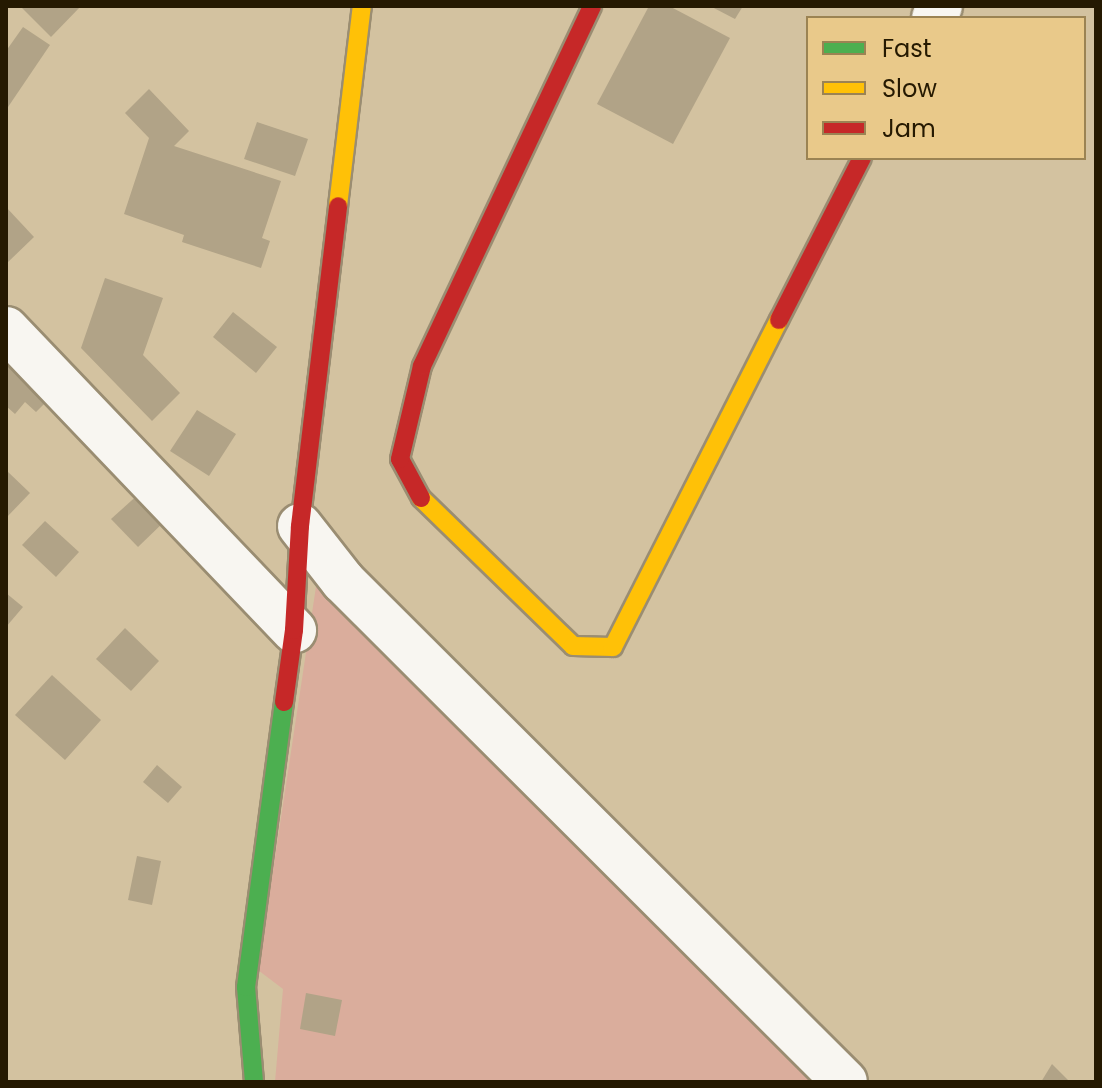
<!DOCTYPE html>
<html>
<head>
<meta charset="utf-8">
<style>
  body { margin:0 }
  #map { position:relative; width:1102px; height:1088px; overflow:hidden; background:#d3c2a0; font-family:Poppins,sans-serif }
  div>[style] { position:absolute }
  [style*='--x'] { left:calc(var(--x)*1px); top:calc(var(--y)*1px); width:calc(var(--w)*1px); rotate:calc(var(--a)*1deg) }
  .green>* { inset:0; background:#daad9c }
  .building>* { inset:0; background:#b1a387 }
  .roads { filter:drop-shadow(2px 0 #9a8d72) drop-shadow(-2px 0 #9a8d72) drop-shadow(0 2px #9a8d72) drop-shadow(0 -2px #9a8d72) }
  .street>* { height:44px; margin:-22px; padding:0 22px; transform-origin:22px; border-radius:22px; background:#f8f6f1 }
  .fast>* { height:18px; margin:-9px; padding:0 9px; transform-origin:9px; border-radius:9px; background:#4caf50 }
  .slow>* { height:18px; margin:-9px; padding:0 9px; transform-origin:9px; border-radius:9px; background:#ffc107 }
  .jam>* { height:18px; margin:-9px; padding:0 9px; transform-origin:9px; border-radius:9px; background:#c62828 }
  span { translate:-50% -50%; white-space:nowrap; text-align:center; line-height:1.15; -webkit-text-stroke:6px #e9c98a; paint-order:stroke }
  .frame { position:absolute; inset:0; border:8px solid #251901; pointer-events:none }
  .legend { position:absolute; left:806px; top:16px; width:280px; height:144px; box-sizing:border-box; background:#e9c98a; border:2px solid #9b8353; margin:0; padding:10px 14px; list-style:none; font-size:24px; color:#251901 }
  .legend li { display:flex; align-items:center; gap:16px; height:40px }
  .legend b { width:40px; border:2px solid #9b8353 }
</style>
</head>
<body>
<div id="map">
  <div class="green">
    <div style="clip-path:polygon(317px 580px,834px 1082px,275px 1082px,283px 989px,258px 970px)"></div>
  </div>
  <div class="building">
    <div style="clip-path:polygon(20px 6px,81px 6px,51px 37px)"></div>
    <div style="clip-path:polygon(649px 6px,669px 6px,730px 38px,673px 144px,597px 104px)"></div>
    <div style="clip-path:polygon(710px 6px,743px 6px,735px 19px)"></div>
    <div style="clip-path:polygon(23px 27px,50px 45px,6px 110px,6px 51px)"></div>
    <div style="clip-path:polygon(149px 89px,189px 131px,174px 146px,281px 181px,262px 238px,270px 241px,261px 268px,182px 242px,184px 235px,124px 214px,149px 138px,125px 113px)"></div>
    <div style="clip-path:polygon(257px 122px,308px 139px,295px 176px,244px 159px)"></div>
    <div style="clip-path:polygon(6px 207px,34px 237px,6px 264px)"></div>
    <div style="clip-path:polygon(105px 278px,163px 298px,143px 355px,180px 393px,152px 421px,81px 348px)"></div>
    <div style="clip-path:polygon(233px 312px,277px 347px,256px 373px,213px 337px)"></div>
    <div style="clip-path:polygon(11px 364px,48px 400px,36px 412px,25px 402px,15px 414px,6px 406px,6px 370px)"></div>
    <div style="clip-path:polygon(197px 410px,236px 434px,209px 476px,170px 451px)"></div>
    <div style="clip-path:polygon(6px 470px,30px 493px,6px 518px)"></div>
    <div style="clip-path:polygon(141px 492px,167px 519px,138px 547px,111px 519px)"></div>
    <div style="clip-path:polygon(45px 521px,79px 552px,56px 577px,22px 545px)"></div>
    <div style="clip-path:polygon(6px 593px,23px 607px,6px 627px)"></div>
    <div style="clip-path:polygon(125px 628px,159px 661px,131px 691px,96px 659px)"></div>
    <div style="clip-path:polygon(52px 675px,101px 720px,65px 760px,15px 715px)"></div>
    <div style="clip-path:polygon(157px 765px,182px 787px,168px 803px,143px 782px)"></div>
    <div style="clip-path:polygon(137px 856px,161px 861px,152px 905px,128px 900px)"></div>
    <div style="clip-path:polygon(306px 993px,342px 1000px,335px 1036px,300px 1029px)"></div>
    <div style="clip-path:polygon(1052px 1064px,1070px 1082px,1041px 1082px)"></div>
  </div>
  <div class="roads">
    <div class="street">
      <div style="--x:934;--y:18;--w:13;--a:-63"></div>
      <div style="--x:6;--y:329;--w:417;--a:46.3"></div>
      <div style="--x:300;--y:526;--w:70;--a:52"></div>
      <div style="--x:343;--y:581;--w:709;--a:44.94"></div>
    </div>
    <div class="fast">
      <div style="--x:254;--y:1082;--w:95;--a:-94.8"></div>
      <div style="--x:246;--y:987;--w:288;--a:-82.4"></div>
    </div>
    <div class="slow">
      <div style="--x:338;--y:206;--w:201;--a:-83.2"></div>
      <div style="--x:421;--y:498;--w:212;--a:44.2"></div>
      <div style="--x:573;--y:646;--w:40;--a:1.4"></div>
      <div style="--x:613;--y:647;--w:367;--a:-63.1"></div>
    </div>
    <div class="jam">
      <div style="--x:779;--y:320;--w:182;--a:-62.9"></div>
      <div style="--x:421;--y:498;--w:44;--a:-118.3"></div>
      <div style="--x:400;--y:459;--w:96;--a:-76.7"></div>
      <div style="--x:422;--y:366;--w:398;--a:-64.7"></div>
      <div style="--x:284;--y:702;--w:73;--a:-82.1"></div>
      <div style="--x:294;--y:630;--w:104;--a:-86.7"></div>
      <div style="--x:300;--y:526;--w:322;--a:-83.2"></div>
    </div>
  </div>
  <div class="frame"></div>
  <ul class="legend">
  <li><b style="height:10px;background:#4caf50"></b>Fast</li>
  <li><b style="height:10px;background:#ffc107"></b>Slow</li>
  <li><b style="height:10px;background:#c62828"></b>Jam</li>
  </ul>
</div>
</body>
</html>
